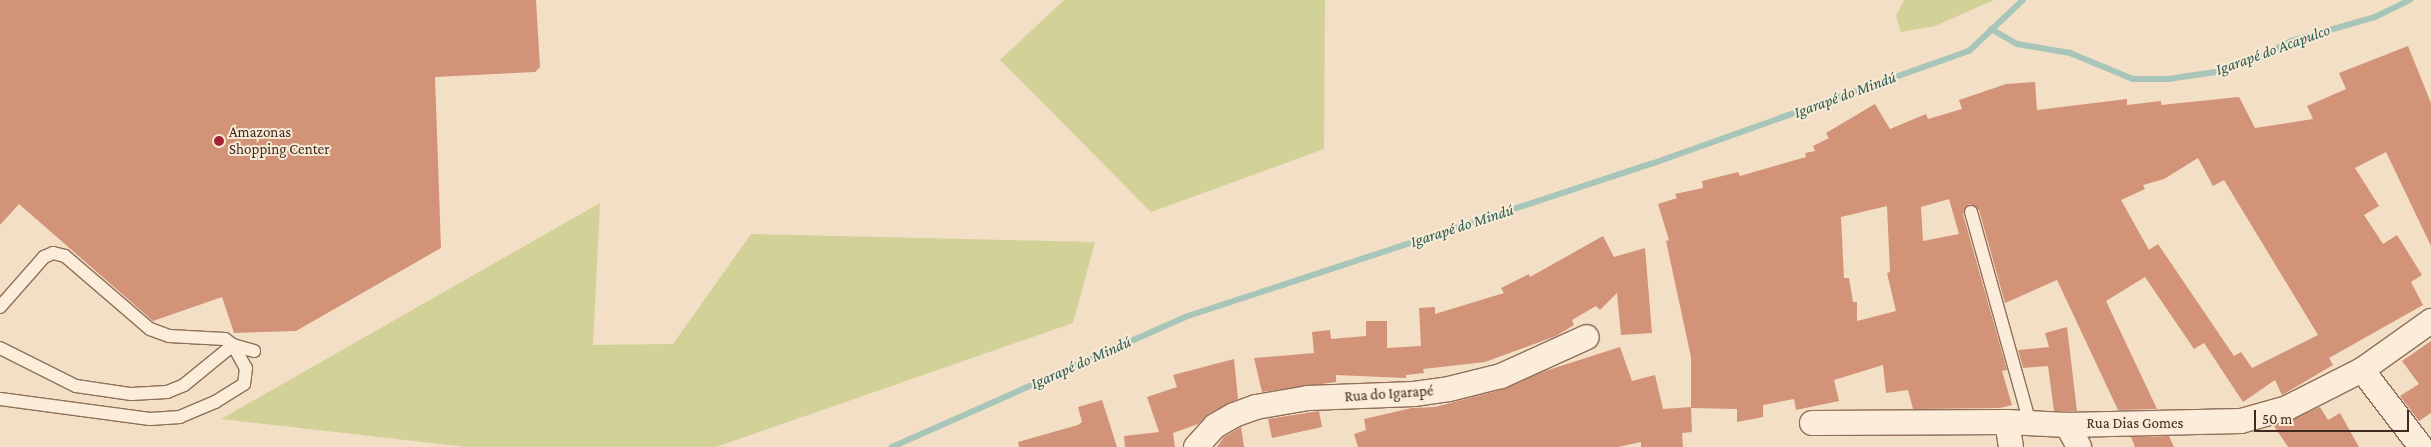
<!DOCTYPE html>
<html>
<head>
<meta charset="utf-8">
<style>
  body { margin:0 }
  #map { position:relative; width:2431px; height:447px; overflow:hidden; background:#f2dfc5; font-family:"Crimson Pro",serif }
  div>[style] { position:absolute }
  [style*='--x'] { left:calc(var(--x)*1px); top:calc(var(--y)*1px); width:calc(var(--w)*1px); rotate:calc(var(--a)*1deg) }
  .green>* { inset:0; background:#d1d198 }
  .stream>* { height:6px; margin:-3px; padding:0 3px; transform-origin:3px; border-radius:3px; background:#a7c5b8 }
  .building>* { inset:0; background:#d39378 }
  .roads { filter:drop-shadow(1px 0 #8f6f59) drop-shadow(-1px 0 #8f6f59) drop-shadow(0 1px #8f6f59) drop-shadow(0 -1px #8f6f59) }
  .service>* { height:12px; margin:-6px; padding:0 6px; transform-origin:6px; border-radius:6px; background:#fbedd9 }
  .minor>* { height:24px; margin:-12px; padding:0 12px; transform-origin:12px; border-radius:12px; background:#fbedd9 }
  .dots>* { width:14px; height:14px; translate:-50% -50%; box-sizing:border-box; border:2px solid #f8ead5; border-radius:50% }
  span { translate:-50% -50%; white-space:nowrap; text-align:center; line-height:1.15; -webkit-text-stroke:4px #f8ead5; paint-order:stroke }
  .poi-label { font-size:15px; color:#3e2a1e }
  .left { translate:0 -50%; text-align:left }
  .street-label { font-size:15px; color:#3e2a1e }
  .water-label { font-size:16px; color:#2c5e55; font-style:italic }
  .scale { position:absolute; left:2254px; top:410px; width:155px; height:22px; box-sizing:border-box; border:2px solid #3e2a1e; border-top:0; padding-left:6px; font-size:15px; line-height:18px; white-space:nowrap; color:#3e2a1e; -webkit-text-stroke:4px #f8ead5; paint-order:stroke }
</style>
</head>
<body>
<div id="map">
  <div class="green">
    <div style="clip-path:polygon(1064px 0,1325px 0,1324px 149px,1151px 212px,1000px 60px)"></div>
    <div style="clip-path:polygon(1904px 0,1994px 0,1935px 26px,1901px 32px,1896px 16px)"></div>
    <div style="clip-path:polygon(600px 203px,593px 345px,673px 344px,751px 234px,1095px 242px,1073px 323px,716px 447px,467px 447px,221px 419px)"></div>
  </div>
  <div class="stream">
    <div style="--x:1991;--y:29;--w:30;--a:30"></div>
    <div style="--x:2017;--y:44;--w:54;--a:9.6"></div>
    <div style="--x:2070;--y:53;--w:68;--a:22.4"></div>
    <div style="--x:2133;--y:79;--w:35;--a:0"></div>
    <div style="--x:2168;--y:79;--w:55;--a:-8.4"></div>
    <div style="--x:2222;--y:71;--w:41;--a:-19.7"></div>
    <div style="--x:2261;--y:57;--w:34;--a:-28"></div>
    <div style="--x:2291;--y:41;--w:87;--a:-15.9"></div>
    <div style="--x:2375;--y:17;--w:39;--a:-26"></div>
    <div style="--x:892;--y:447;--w:321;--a:-23.9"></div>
    <div style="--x:1185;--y:317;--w:490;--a:-18.2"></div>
    <div style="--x:1651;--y:164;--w:337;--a:-19.6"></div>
    <div style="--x:1969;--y:51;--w:74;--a:-43.4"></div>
  </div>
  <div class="building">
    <div style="clip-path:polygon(0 0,536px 0,540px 67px,535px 72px,435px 77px,441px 248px,296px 331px,234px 333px,222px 297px,153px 321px,19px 204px,0 225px)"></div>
    <div style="clip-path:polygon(evenodd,2408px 46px,2431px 103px,2431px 246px,2386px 152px,2355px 168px,2379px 206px,2364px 215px,2383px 244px,2397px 235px,2422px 275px,2411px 282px,2423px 305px,2329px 358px,2333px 365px,2282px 395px,2275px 380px,2243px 402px,2204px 343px,2194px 349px,2145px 277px,2106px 301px,2157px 409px,2118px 410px,2057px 280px,2005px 303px,1979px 210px,1969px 204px,1963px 214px,2007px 370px,2002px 371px,2012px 405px,2000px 408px,1913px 409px,1908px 390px,1886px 393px,1883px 365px,1834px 380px,1839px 401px,1796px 410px,1794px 399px,1763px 405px,1763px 417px,1737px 422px,1737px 409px,1691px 408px,1691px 357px,1666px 241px,1669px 240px,1658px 204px,1677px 198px,1675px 194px,1703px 188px,1702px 181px,1738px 172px,1740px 176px,1806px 157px,1805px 153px,1815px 151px,1813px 146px,1829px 138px,1826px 133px,1875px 104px,1890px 129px,1926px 114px,1928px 119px,1962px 109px,1959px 100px,2006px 84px,2035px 82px,2037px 110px,2127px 99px,2127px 105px,2161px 101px,2161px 105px,2239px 97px,2255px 128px,2313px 119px,2307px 106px,2346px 89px,2339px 73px,2408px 46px,2198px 158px,2213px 186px,2224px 180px,2318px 335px,2252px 368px,2241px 352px,2234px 356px,2158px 244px,2149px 250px,2121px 200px,2145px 189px,2143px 185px,2164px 179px,2198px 158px,2408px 46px,1949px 199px,1959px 234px,1923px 241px,1921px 207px,1949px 199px,2408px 46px,1887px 206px,1890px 272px,1887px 273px,1896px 311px,1857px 321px,1857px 302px,1853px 302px,1849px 278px,1844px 278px,1841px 217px,1887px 206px)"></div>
    <div style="clip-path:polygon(1603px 236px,1614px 257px,1645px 248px,1652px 333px,1621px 335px,1617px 293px,1600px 310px,1596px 306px,1572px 320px,1574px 325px,1556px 336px,1485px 362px,1423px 369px,1424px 373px,1406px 375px,1406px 378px,1336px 375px,1336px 382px,1262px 392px,1254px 358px,1314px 353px,1312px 332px,1330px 330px,1331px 339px,1366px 336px,1366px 321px,1387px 321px,1387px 348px,1421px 346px,1419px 308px,1435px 307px,1435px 314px,1504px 293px,1501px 288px,1529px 274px,1530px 277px)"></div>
    <div style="clip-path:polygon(2067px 327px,2077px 411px,2054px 411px,2048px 366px,2023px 368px,2018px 350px,2049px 347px,2045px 333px)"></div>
    <div style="clip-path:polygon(2431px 341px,2431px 413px,2419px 421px,2400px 396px,2419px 384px,2402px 361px)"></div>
    <div style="clip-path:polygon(1620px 347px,1632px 381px,1655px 375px,1663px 409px,1691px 407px,1692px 432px,1682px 433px,1683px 447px,1641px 447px,1641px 442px,1618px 447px,1358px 447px,1354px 434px,1366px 430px,1364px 419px,1412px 408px,1435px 407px,1504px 389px,1542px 372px)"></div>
    <div style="clip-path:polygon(1234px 359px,1238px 399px,1208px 414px,1198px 424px,1173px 433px,1175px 447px,1125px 447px,1124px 436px,1159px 432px,1147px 397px,1177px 387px,1173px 375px)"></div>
    <div style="clip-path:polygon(1102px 400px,1117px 447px,1019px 447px,1018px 442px,1078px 425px,1082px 422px,1078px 407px)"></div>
    <div style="clip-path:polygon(2320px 407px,2328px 420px,2340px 413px,2359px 447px,2288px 447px,2274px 426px)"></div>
    <div style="clip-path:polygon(1319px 411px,1322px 427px,1272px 438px,1268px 419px)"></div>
    <div style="clip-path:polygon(1241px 427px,1244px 447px,1217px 447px,1224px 437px)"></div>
    <div style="clip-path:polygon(2169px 436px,2174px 447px,2135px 447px,2131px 437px)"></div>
  </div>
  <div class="roads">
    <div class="service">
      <div style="--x:1971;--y:212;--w:220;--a:74.4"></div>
      <div style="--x:0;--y:307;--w:67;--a:-48.7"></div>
      <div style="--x:44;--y:257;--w:10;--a:-24"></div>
      <div style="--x:53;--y:253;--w:12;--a:14"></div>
      <div style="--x:65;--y:256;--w:112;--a:40.7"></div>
      <div style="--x:150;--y:329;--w:20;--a:20"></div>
      <div style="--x:169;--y:336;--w:56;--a:3.1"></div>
      <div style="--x:225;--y:339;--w:10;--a:37"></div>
      <div style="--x:233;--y:345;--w:26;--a:61"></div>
      <div style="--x:246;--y:368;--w:16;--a:97"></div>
      <div style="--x:244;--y:384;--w:34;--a:148"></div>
      <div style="--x:215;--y:402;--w:38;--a:157"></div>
      <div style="--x:180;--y:417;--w:30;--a:176"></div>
      <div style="--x:150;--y:419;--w:151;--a:-172.4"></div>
      <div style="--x:0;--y:348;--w:85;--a:26.6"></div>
      <div style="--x:76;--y:386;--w:56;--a:8.3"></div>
      <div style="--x:131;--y:394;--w:36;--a:-3"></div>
      <div style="--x:167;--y:392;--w:18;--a:-22"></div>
      <div style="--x:184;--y:385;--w:63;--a:-39.2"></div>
      <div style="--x:233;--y:345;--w:22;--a:16"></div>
    </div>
    <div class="minor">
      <div style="--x:2362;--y:370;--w:97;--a:52.5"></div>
      <div style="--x:2007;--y:422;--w:25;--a:81"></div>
      <div style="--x:1812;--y:423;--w:195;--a:-0.3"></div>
      <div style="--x:2007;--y:422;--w:60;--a:2.9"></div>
      <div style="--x:2067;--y:425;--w:174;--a:-1.3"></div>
      <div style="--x:2241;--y:421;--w:48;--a:-15.8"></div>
      <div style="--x:2287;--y:408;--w:84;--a:-26.9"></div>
      <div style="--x:2362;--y:370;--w:85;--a:-35.4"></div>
      <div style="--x:2067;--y:425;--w:25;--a:61"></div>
      <div style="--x:1196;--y:447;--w:28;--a:-48"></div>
      <div style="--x:1215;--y:426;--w:22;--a:-30"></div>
      <div style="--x:1234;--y:415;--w:23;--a:-20"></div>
      <div style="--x:1256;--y:407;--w:53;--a:-9.8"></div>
      <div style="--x:1308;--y:398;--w:106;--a:-2.2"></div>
      <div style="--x:1414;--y:394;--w:35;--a:-8"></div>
      <div style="--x:1449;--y:389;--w:54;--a:-14"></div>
      <div style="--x:1501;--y:376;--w:94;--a:-24.4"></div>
    </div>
  </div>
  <div class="dots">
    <div style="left:219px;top:141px;background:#a32434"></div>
  </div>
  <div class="poi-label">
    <span class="left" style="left:229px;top:141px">Amazonas<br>Shopping Center</span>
  </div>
  <div class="street-label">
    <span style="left:1389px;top:394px;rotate:-4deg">Rua do Igarapé</span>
    <span style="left:2135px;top:424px">Rua Dias Gomes</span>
  </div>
  <div class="water-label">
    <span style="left:2273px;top:50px;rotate:-20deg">Igarapé do Acapulco</span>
    <span style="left:1845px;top:95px;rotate:-20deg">Igarapé do Mindú</span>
    <span style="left:1462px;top:226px;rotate:-18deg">Igarapé do Mindú</span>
    <span style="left:1081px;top:363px;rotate:-24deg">Igarapé do Mindú</span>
  </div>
  <div class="scale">50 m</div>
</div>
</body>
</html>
